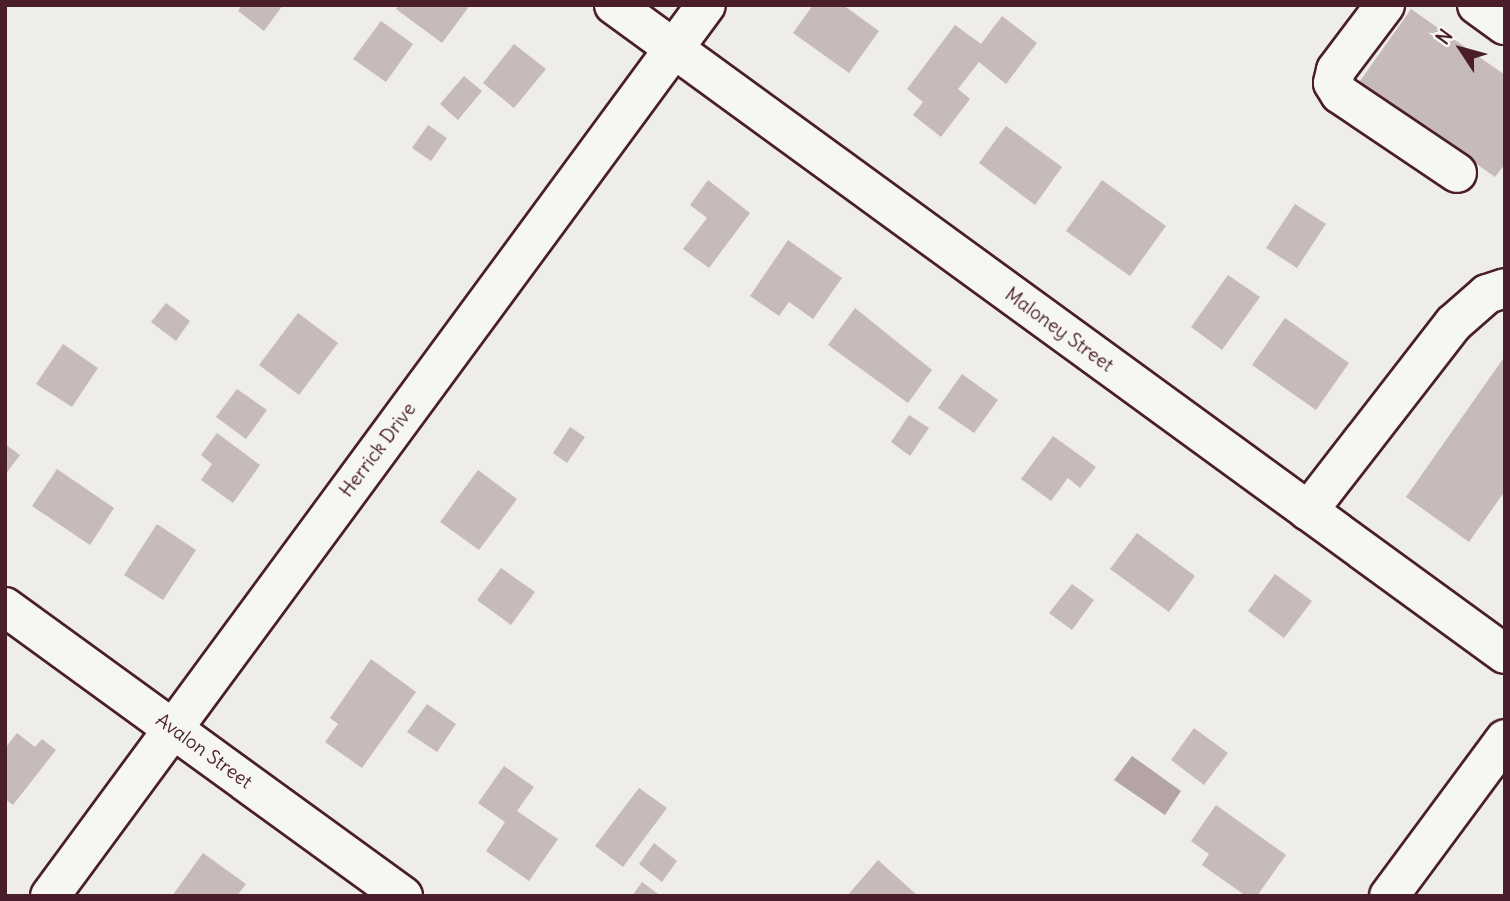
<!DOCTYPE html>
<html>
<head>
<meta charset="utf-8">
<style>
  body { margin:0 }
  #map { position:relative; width:1510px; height:901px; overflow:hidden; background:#efedea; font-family:Delius,sans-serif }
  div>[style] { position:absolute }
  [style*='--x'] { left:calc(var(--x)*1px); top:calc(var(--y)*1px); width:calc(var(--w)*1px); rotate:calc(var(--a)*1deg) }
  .water>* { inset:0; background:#b4a4a5 }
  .building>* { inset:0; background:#c6babb }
  .roads { filter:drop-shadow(2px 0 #4a1f2b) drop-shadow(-2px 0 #4a1f2b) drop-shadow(0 2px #4a1f2b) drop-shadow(0 -2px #4a1f2b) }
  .minor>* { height:38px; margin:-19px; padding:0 19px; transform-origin:19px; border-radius:19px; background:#f6f6f2 }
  span { translate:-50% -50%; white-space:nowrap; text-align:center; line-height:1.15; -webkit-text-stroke:6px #f6f6f2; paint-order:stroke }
  .street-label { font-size:19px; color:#4a1f2b }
  .frame { position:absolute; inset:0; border:7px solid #4a1f2b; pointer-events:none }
  .north { position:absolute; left:1426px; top:14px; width:70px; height:70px; -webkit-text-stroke:5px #f6f6f2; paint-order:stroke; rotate:306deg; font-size:19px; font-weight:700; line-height:28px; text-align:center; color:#4a1f2b }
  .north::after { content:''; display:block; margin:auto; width:24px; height:32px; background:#4a1f2b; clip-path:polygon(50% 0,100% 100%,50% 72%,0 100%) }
</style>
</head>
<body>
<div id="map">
  <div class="water">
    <div style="clip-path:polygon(1132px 756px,1181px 791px,1165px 815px,1114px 780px)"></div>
  </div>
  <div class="building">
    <div style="clip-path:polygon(242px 5px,283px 5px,264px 31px,238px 11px)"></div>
    <div style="clip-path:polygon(399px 5px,465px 5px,468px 8px,442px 43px,396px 9px)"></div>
    <div style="clip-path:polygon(813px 5px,843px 5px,879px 31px,849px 73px,793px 33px)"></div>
    <div style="clip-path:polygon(1411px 9px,1505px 75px,1505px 164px,1495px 177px,1360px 81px)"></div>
    <div style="clip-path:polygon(1002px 16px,1037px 43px,1006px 84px,979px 62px,958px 89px,970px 99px,941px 137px,913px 115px,923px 102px,907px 89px,955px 25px,981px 44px)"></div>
    <div style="clip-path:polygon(381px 21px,413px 44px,386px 82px,353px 59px)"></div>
    <div style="clip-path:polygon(514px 44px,546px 69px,514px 108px,483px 83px)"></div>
    <div style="clip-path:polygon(464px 76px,482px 91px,458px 120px,440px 104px)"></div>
    <div style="clip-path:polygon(428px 125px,447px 138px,431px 161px,412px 148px)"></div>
    <div style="clip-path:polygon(1006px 126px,1062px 167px,1035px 205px,979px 163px)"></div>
    <div style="clip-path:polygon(708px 180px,750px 213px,709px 268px,683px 249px,707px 218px,690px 205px)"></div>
    <div style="clip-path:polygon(1102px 180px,1166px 226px,1130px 276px,1066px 231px)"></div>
    <div style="clip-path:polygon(1295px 204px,1326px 224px,1297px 268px,1266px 248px)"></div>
    <div style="clip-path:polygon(788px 240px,842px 278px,813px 319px,789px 302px,779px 316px,750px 296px)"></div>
    <div style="clip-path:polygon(1228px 275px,1260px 297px,1222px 350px,1191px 327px)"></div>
    <div style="clip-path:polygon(166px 303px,190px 321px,176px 341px,151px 322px)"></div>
    <div style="clip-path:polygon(855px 308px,932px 370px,908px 403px,828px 345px)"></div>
    <div style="clip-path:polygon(298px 313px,338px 343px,299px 395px,259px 365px)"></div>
    <div style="clip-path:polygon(1285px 318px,1349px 363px,1316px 410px,1252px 365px)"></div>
    <div style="clip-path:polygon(63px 344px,98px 368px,72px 407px,36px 384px)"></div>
    <div style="clip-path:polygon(1505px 356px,1505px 491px,1469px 542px,1406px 497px)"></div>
    <div style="clip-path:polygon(962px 374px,998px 400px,974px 433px,938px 408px)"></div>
    <div style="clip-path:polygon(237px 389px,267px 410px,246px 439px,216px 417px)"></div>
    <div style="clip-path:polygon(909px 415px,929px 428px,910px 456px,891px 442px)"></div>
    <div style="clip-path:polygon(570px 427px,585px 437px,567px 463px,553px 453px)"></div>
    <div style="clip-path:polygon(217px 433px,260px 465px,233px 503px,201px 480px,212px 464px,201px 455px)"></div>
    <div style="clip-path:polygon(1053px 436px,1096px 467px,1080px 488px,1068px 478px,1051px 501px,1021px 479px)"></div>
    <div style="clip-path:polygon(5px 444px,20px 455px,5px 475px)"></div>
    <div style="clip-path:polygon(57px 469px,114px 508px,90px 545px,32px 506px)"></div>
    <div style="clip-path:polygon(478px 470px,517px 499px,479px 550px,440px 522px)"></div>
    <div style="clip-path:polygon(157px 524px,196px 550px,163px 600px,124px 575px)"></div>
    <div style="clip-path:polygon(1137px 533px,1195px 576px,1169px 612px,1110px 569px)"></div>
    <div style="clip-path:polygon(501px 568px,535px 592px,511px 625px,477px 600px)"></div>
    <div style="clip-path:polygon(1275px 574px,1312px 601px,1284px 638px,1248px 611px)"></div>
    <div style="clip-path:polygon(1072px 584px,1094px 600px,1072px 630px,1049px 613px)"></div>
    <div style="clip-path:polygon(371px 659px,416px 692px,362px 768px,325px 742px,338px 724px,330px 718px)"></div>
    <div style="clip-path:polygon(427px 704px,456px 724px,437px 752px,407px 732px)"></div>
    <div style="clip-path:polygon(1194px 728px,1228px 753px,1204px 785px,1171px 760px)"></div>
    <div style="clip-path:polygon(17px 733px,35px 747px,42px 739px,56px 750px,13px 805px,5px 799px,5px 748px)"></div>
    <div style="clip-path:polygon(504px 766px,534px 787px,517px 811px,558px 839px,529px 881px,486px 851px,505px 822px,478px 803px)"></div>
    <div style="clip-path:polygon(639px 788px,667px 808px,623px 867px,595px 846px)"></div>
    <div style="clip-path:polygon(1216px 805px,1286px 855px,1257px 896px,1246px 896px,1202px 865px,1209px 854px,1191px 841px)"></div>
    <div style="clip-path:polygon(654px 843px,677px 861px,662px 882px,639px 864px)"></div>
    <div style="clip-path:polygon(203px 853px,246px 884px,237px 896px,172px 896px)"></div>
    <div style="clip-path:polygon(878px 860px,918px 896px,847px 896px)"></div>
    <div style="clip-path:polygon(642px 882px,661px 896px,632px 896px)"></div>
  </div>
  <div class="roads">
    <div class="minor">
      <div style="--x:614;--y:5;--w:1102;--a:36.07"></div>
      <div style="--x:1385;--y:5;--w:81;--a:127"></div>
      <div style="--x:1336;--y:70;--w:13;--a:103"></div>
      <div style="--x:1333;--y:83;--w:13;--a:58"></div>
      <div style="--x:1340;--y:94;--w:141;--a:34"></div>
      <div style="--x:1477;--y:5;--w:34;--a:36"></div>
      <div style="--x:1308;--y:511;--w:238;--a:-52.2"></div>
      <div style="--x:1454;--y:323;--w:44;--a:-41.3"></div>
      <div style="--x:1487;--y:294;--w:19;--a:-18"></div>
      <div style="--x:5;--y:607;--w:492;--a:36"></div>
      <div style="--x:50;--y:896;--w:1106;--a:-53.64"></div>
      <div style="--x:1389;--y:896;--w:195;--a:-53.5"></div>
    </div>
  </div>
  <div class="street-label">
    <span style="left:1059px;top:330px;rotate:36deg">Maloney Street</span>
    <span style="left:378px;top:450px;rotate:-53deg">Herrick Drive</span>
    <span style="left:204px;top:751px;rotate:36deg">Avalon Street</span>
  </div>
  <div class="frame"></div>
  <div class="north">N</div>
</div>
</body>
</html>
